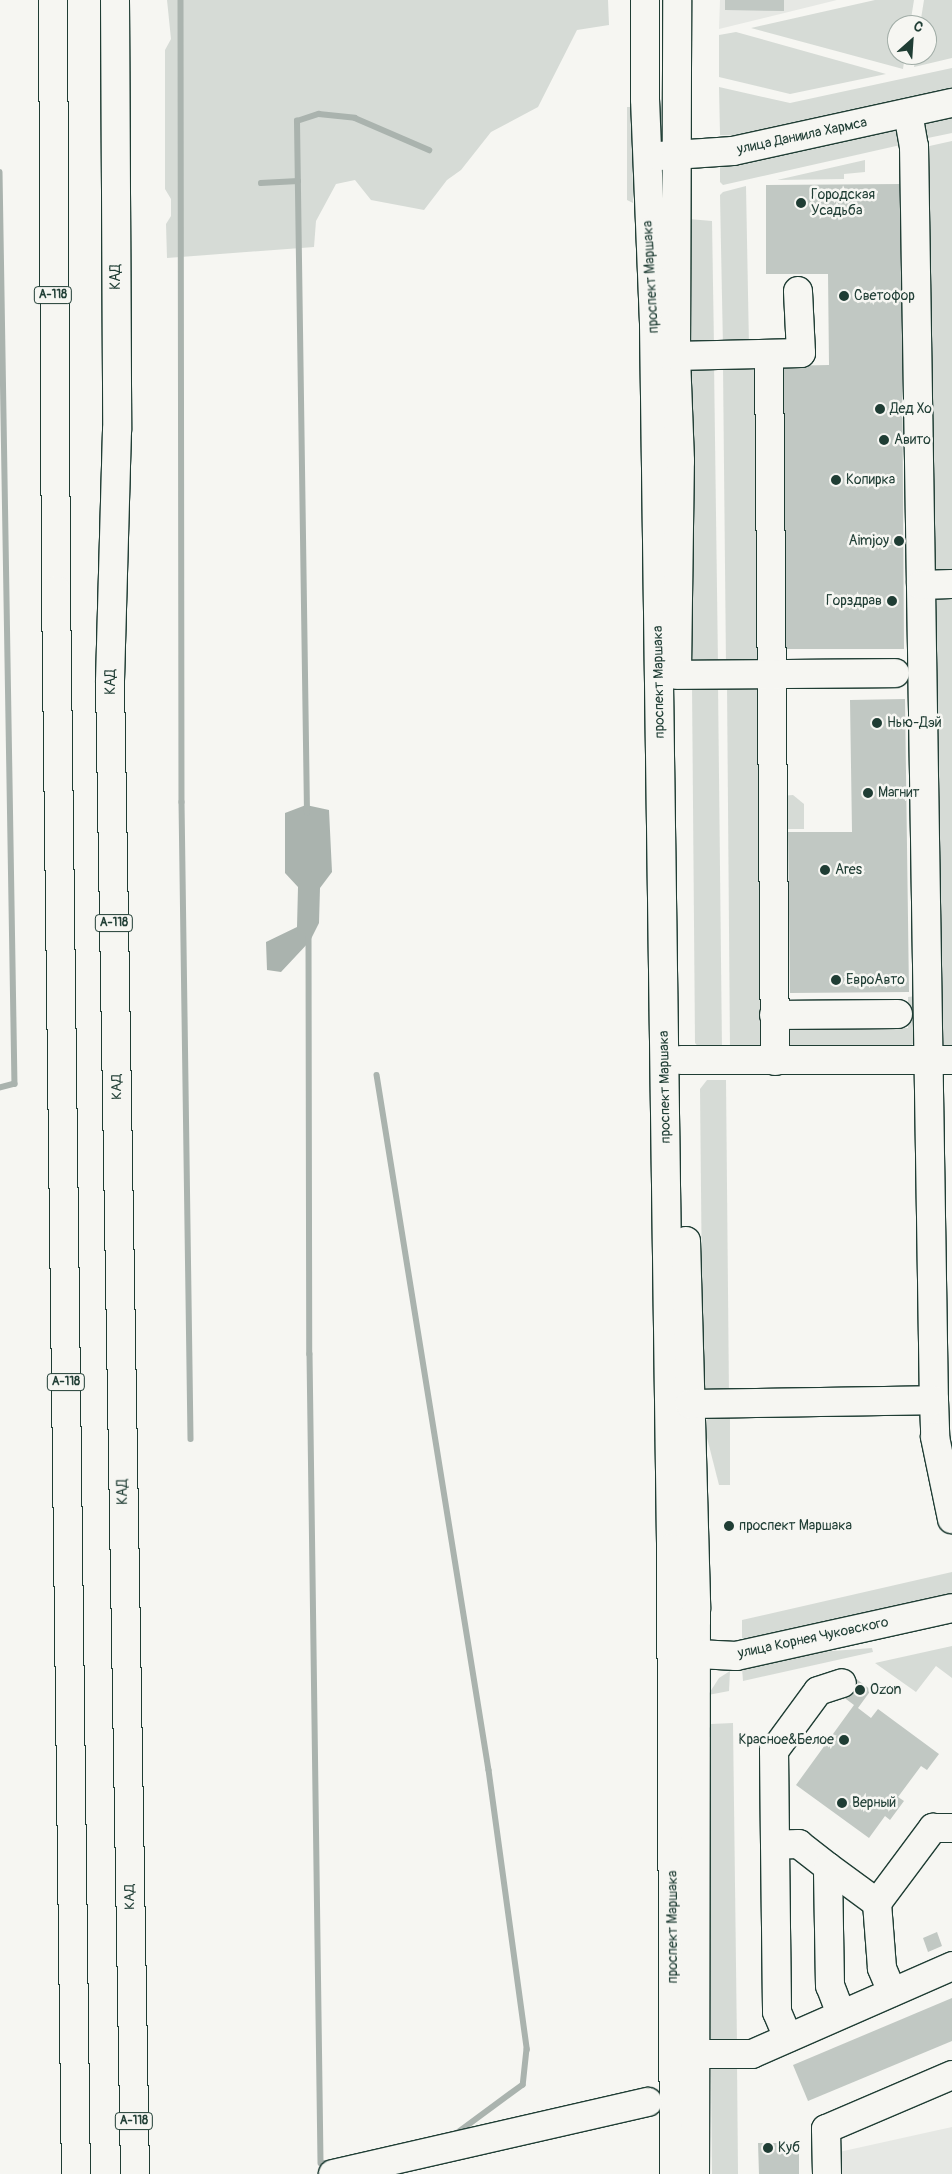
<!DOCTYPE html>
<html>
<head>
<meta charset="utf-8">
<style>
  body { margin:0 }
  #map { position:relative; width:952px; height:2174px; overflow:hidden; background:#f6f6f2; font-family:Pangolin,sans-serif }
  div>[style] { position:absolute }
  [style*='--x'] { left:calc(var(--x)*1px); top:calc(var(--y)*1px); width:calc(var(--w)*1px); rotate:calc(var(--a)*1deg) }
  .built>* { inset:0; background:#e6e8e4 }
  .green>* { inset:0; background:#d6dbd6 }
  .water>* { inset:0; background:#aab3ae }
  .stream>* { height:5.5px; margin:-2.75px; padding:0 2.75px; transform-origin:2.75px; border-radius:2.75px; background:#aab3ae }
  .building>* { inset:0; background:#c1c8c3 }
  .roads { filter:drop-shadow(1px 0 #1f3d34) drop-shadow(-1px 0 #1f3d34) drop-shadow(0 1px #1f3d34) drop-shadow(0 -1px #1f3d34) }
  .minor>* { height:28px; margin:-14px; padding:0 14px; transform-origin:14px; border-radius:14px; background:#f6f6f2 }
  .highway>* { height:28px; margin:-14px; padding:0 14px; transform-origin:14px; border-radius:14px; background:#f6f6f2 }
  .dots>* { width:14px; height:14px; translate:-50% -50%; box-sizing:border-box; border:2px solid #f6f6f2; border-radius:50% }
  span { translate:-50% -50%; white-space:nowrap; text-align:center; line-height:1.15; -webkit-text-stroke:5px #f6f6f2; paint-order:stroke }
  .shield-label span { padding:1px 4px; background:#f6f6f2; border:1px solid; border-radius:4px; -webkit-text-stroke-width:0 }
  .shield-label { font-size:12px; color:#1f3d34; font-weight:700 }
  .street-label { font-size:14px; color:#1f3d34 }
  .poi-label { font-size:14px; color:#1f3d34 }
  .left { translate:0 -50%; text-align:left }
  .right { translate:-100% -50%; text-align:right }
  .north { position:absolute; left:887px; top:15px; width:50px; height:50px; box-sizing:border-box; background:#f6f6f2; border:1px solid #a0aca6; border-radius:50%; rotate:26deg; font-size:14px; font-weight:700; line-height:20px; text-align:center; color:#1f3d34 }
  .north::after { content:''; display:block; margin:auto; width:18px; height:22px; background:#1f3d34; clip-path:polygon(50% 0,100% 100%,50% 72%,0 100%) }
</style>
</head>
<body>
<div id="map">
  <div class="built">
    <div style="clip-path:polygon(720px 0,837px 0,719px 29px)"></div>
    <div style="clip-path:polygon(952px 2127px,952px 2174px,839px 2174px,839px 2152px)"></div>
  </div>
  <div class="green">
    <div style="clip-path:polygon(167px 0,608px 0,609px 25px,577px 30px,538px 107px,491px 132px,461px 170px,447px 180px,424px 210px,371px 200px,355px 180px,336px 184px,316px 221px,314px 247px,167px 258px,166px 224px,171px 216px,171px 199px,165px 189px,165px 50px,171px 39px)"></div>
    <div style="clip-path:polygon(875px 0,914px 0,910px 25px,897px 25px,897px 55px,905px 55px,903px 69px,751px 28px)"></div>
    <div style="clip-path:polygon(924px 0,952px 0,952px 58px,914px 67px,916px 55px,927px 55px,927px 25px,920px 25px)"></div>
    <div style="clip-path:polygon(736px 32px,886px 74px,790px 94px,719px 77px,719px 35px)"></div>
    <div style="clip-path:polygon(952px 68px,952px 90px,742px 136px,720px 135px,719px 87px,790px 103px)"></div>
    <div style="clip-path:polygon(627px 107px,632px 107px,633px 203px,627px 200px)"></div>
    <div style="clip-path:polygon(952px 114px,952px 133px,923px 139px,924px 120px)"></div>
    <div style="clip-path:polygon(896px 127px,905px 144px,723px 185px,720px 182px,720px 165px)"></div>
    <div style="clip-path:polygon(952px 141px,952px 575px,934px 572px,925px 147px)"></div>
    <div style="clip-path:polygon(865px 160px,865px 172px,844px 174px,844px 179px,777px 180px)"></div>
    <div style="clip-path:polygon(746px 186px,749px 347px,723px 348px,720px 195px,723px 192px)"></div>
    <div style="clip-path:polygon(689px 219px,712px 221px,714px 347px,691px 347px)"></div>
    <div style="clip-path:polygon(691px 363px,714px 363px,718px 665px,689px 665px)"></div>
    <div style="clip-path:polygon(723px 366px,759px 366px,767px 659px,726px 666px)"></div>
    <div style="clip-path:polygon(952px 594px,952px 1049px,949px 1049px,939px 1045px,935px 597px)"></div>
    <div style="clip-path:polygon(718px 684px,722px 1051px,702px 1051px,695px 1043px,692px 685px)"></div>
    <div style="clip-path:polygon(727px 684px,760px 685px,767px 1046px,730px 1051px)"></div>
    <div style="clip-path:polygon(793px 795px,804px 804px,804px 829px,784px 829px,781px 796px)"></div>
    <div style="clip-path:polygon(917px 996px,916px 1040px,910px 1047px,783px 1050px,787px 1029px,790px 1029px,908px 1028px,908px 997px)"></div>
    <div style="clip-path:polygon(707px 1080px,726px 1080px,729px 1396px,710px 1396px,703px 1387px,700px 1089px)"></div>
    <div style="clip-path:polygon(730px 1417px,730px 1485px,719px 1485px,703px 1422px,710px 1418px)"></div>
    <div style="clip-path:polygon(952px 1572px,952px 1596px,756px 1639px,742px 1638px,742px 1620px)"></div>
    <div style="clip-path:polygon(952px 1646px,952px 1678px,936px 1666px,916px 1692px,875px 1663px)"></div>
    <div style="clip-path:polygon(872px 1648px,873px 1652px,743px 1681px,742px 1668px,819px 1652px)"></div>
    <div style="clip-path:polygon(730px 1671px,729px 1691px,708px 1695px,719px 1678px)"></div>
    <div style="clip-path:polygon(733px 1723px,737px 2045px,710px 2041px,711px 1724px)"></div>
    <div style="clip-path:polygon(737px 2062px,738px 2174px,712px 2174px,711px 2067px)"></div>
  </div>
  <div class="water">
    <div style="clip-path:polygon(306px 805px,329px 810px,332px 872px,320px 888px,319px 923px,310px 941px,281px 972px,267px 970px,266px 942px,297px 927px,298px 887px,285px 873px,285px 813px)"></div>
  </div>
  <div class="stream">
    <div style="--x:181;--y:0;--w:802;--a:89.93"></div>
    <div style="--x:182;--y:802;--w:637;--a:89.19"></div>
    <div style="--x:0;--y:172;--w:912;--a:89.06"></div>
    <div style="--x:15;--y:1084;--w:16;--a:165"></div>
    <div style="--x:261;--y:183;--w:37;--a:-3"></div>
    <div style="--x:307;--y:813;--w:692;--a:-90.83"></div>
    <div style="--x:297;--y:121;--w:23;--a:-18"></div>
    <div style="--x:319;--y:114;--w:36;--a:6"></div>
    <div style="--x:355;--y:118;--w:81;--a:23.4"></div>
    <div style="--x:309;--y:934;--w:420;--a:89.9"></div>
    <div style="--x:310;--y:1354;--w:809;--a:89.22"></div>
    <div style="--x:321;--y:2163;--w:12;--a:0"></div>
    <div style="--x:377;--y:1075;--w:704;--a:80.85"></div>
    <div style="--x:489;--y:1770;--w:282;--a:82.2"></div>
    <div style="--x:527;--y:2049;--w:36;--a:96"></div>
    <div style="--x:523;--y:2085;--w:81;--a:143.6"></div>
  </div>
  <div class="building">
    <div style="clip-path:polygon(725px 0,784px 0,784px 11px,725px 10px)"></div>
    <div style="clip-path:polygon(901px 184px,904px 649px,781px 649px,779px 366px,829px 365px,828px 274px,766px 274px,766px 185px)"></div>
    <div style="clip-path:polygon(905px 699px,909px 992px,790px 993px,788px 832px,852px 832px,850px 700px)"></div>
    <div style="clip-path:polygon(855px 1678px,871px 1690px,858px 1708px,871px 1718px,878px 1709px,939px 1754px,927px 1770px,921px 1766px,898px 1797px,904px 1801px,890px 1820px,885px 1816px,869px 1838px,796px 1785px,854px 1705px,842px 1696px)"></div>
    <div style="clip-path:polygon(937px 1932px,942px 1946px,928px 1952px,923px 1938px)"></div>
    <div style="clip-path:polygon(952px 1998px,952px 2041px,808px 2101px,793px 2065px)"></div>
    <div style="clip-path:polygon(758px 2143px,799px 2143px,799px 2174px,759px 2174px)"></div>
  </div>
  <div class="roads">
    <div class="minor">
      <div style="--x:645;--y:0;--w:99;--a:90"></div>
      <div style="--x:645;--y:99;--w:226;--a:87.7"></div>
      <div style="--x:654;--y:325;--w:1223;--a:89.2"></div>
      <div style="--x:671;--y:1548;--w:626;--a:89.73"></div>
      <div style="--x:908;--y:113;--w:34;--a:80"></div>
      <div style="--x:914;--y:146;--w:1254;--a:89.09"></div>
      <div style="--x:934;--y:1400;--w:37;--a:88"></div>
      <div style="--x:935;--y:1437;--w:84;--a:78.3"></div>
      <div style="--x:659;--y:156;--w:74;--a:-3.9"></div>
      <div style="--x:733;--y:151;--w:224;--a:-12.4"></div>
      <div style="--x:769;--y:354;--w:707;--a:89.51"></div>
      <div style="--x:676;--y:356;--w:125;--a:-1.4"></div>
      <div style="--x:801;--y:353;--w:62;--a:-92.8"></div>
      <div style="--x:921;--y:585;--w:31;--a:-2"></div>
      <div style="--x:677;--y:670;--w:209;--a:-89.2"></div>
      <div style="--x:680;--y:461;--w:105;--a:-92.2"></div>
      <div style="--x:676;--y:356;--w:356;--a:-89.8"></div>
      <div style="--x:677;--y:675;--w:218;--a:-0.5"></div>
      <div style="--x:774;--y:1015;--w:124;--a:-0.5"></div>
      <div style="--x:681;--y:1060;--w:271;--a:0"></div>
      <div style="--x:686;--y:1241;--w:368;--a:88.4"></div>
      <div style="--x:696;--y:1609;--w:565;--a:90.1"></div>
      <div style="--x:690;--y:1404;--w:244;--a:-0.9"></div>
      <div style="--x:679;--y:1653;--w:57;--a:3"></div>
      <div style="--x:736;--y:1656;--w:221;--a:-12.5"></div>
      <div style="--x:775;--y:1845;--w:167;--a:89.3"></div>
      <div style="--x:777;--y:2012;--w:28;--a:67"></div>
      <div style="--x:828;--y:1867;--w:37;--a:-142"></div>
      <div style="--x:799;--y:1844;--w:24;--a:178"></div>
      <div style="--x:775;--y:1845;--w:94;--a:-90.6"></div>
      <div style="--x:774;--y:1751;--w:74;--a:-53.7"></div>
      <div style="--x:818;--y:1691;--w:25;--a:-18"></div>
      <div style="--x:892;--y:1992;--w:26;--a:-113"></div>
      <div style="--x:882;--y:1968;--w:65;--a:-94.4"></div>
      <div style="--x:877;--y:1903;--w:94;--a:-53.3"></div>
      <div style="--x:933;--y:1828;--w:19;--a:0"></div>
      <div style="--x:841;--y:2014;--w:30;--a:-111"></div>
      <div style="--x:830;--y:1986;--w:119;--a:-91"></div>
      <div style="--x:828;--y:1867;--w:61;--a:36.3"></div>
      <div style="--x:677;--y:2054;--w:75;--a:0"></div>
      <div style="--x:752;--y:2054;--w:219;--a:-23.7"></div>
      <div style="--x:333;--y:2174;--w:323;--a:-12.9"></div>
      <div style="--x:827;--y:2174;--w:45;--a:-91.3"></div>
      <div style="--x:826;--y:2129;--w:137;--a:-23.2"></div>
    </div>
    <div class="highway">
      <div style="--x:53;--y:0;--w:590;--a:89.71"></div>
      <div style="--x:56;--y:590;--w:1584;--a:89.28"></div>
      <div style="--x:115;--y:0;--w:430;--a:89.7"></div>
      <div style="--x:117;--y:430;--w:252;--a:91.6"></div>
      <div style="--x:110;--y:682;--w:1492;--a:89.04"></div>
    </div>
  </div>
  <div class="dots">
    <div style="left:801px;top:203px;background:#1f3d34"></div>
    <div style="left:844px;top:296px;background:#1f3d34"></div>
    <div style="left:880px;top:409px;background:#1f3d34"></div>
    <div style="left:884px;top:440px;background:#1f3d34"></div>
    <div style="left:836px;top:480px;background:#1f3d34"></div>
    <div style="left:899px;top:541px;background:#1f3d34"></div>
    <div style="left:892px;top:601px;background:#1f3d34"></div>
    <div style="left:877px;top:723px;background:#1f3d34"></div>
    <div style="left:868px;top:793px;background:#1f3d34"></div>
    <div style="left:825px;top:870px;background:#1f3d34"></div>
    <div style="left:836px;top:980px;background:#1f3d34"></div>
    <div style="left:729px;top:1526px;background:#1f3d34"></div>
    <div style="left:860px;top:1690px;background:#1f3d34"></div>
    <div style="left:844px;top:1740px;background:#1f3d34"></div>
    <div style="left:842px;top:1803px;background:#1f3d34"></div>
    <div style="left:768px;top:2148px;background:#1f3d34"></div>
  </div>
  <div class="shield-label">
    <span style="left:53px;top:295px">А-118</span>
    <span style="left:114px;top:923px">А-118</span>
    <span style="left:66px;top:1382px">А-118</span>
    <span style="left:134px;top:2121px">А-118</span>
  </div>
  <div class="street-label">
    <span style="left:802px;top:136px;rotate:-12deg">улица Даниила Хармса</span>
    <span style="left:116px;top:277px;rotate:-90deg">КАД</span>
    <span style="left:651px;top:277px;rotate:-93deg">проспект Маршака</span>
    <span style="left:111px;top:682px;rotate:-90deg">КАД</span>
    <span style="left:659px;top:682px;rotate:-91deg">проспект Маршака</span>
    <span style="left:117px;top:1087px;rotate:-91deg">КАД</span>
    <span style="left:665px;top:1087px;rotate:-91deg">проспект Маршака</span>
    <span style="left:123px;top:1492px;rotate:-91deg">КАД</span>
    <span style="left:813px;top:1638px;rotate:-12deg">улица Корнея Чуковского</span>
    <span style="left:130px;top:1897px;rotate:-91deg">КАД</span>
    <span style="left:673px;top:1927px;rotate:-90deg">проспект Маршака</span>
  </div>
  <div class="poi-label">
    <span class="left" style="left:811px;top:203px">Городская<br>Усадьба</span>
    <span class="left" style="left:854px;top:296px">Светофор</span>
    <span class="left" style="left:890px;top:409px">Дед Хо</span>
    <span class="left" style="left:894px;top:440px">Авито</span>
    <span class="left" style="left:846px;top:480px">Копирка</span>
    <span class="right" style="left:889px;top:541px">Aimjoy</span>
    <span class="right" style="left:882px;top:601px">Горздрав</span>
    <span class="left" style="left:887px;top:723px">Нью-Дэй</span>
    <span class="left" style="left:878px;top:793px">Магнит</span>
    <span class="left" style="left:835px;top:870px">Ares</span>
    <span class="left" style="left:846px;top:980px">ЕвроАвто</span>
    <span class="left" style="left:739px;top:1526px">проспект Маршака</span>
    <span class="left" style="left:870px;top:1690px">Ozon</span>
    <span class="right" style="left:834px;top:1740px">Красное&amp;Белое</span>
    <span class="left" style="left:852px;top:1803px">Верный</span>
    <span class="left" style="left:778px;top:2148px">Куб</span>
  </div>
  <div class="north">С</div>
</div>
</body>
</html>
